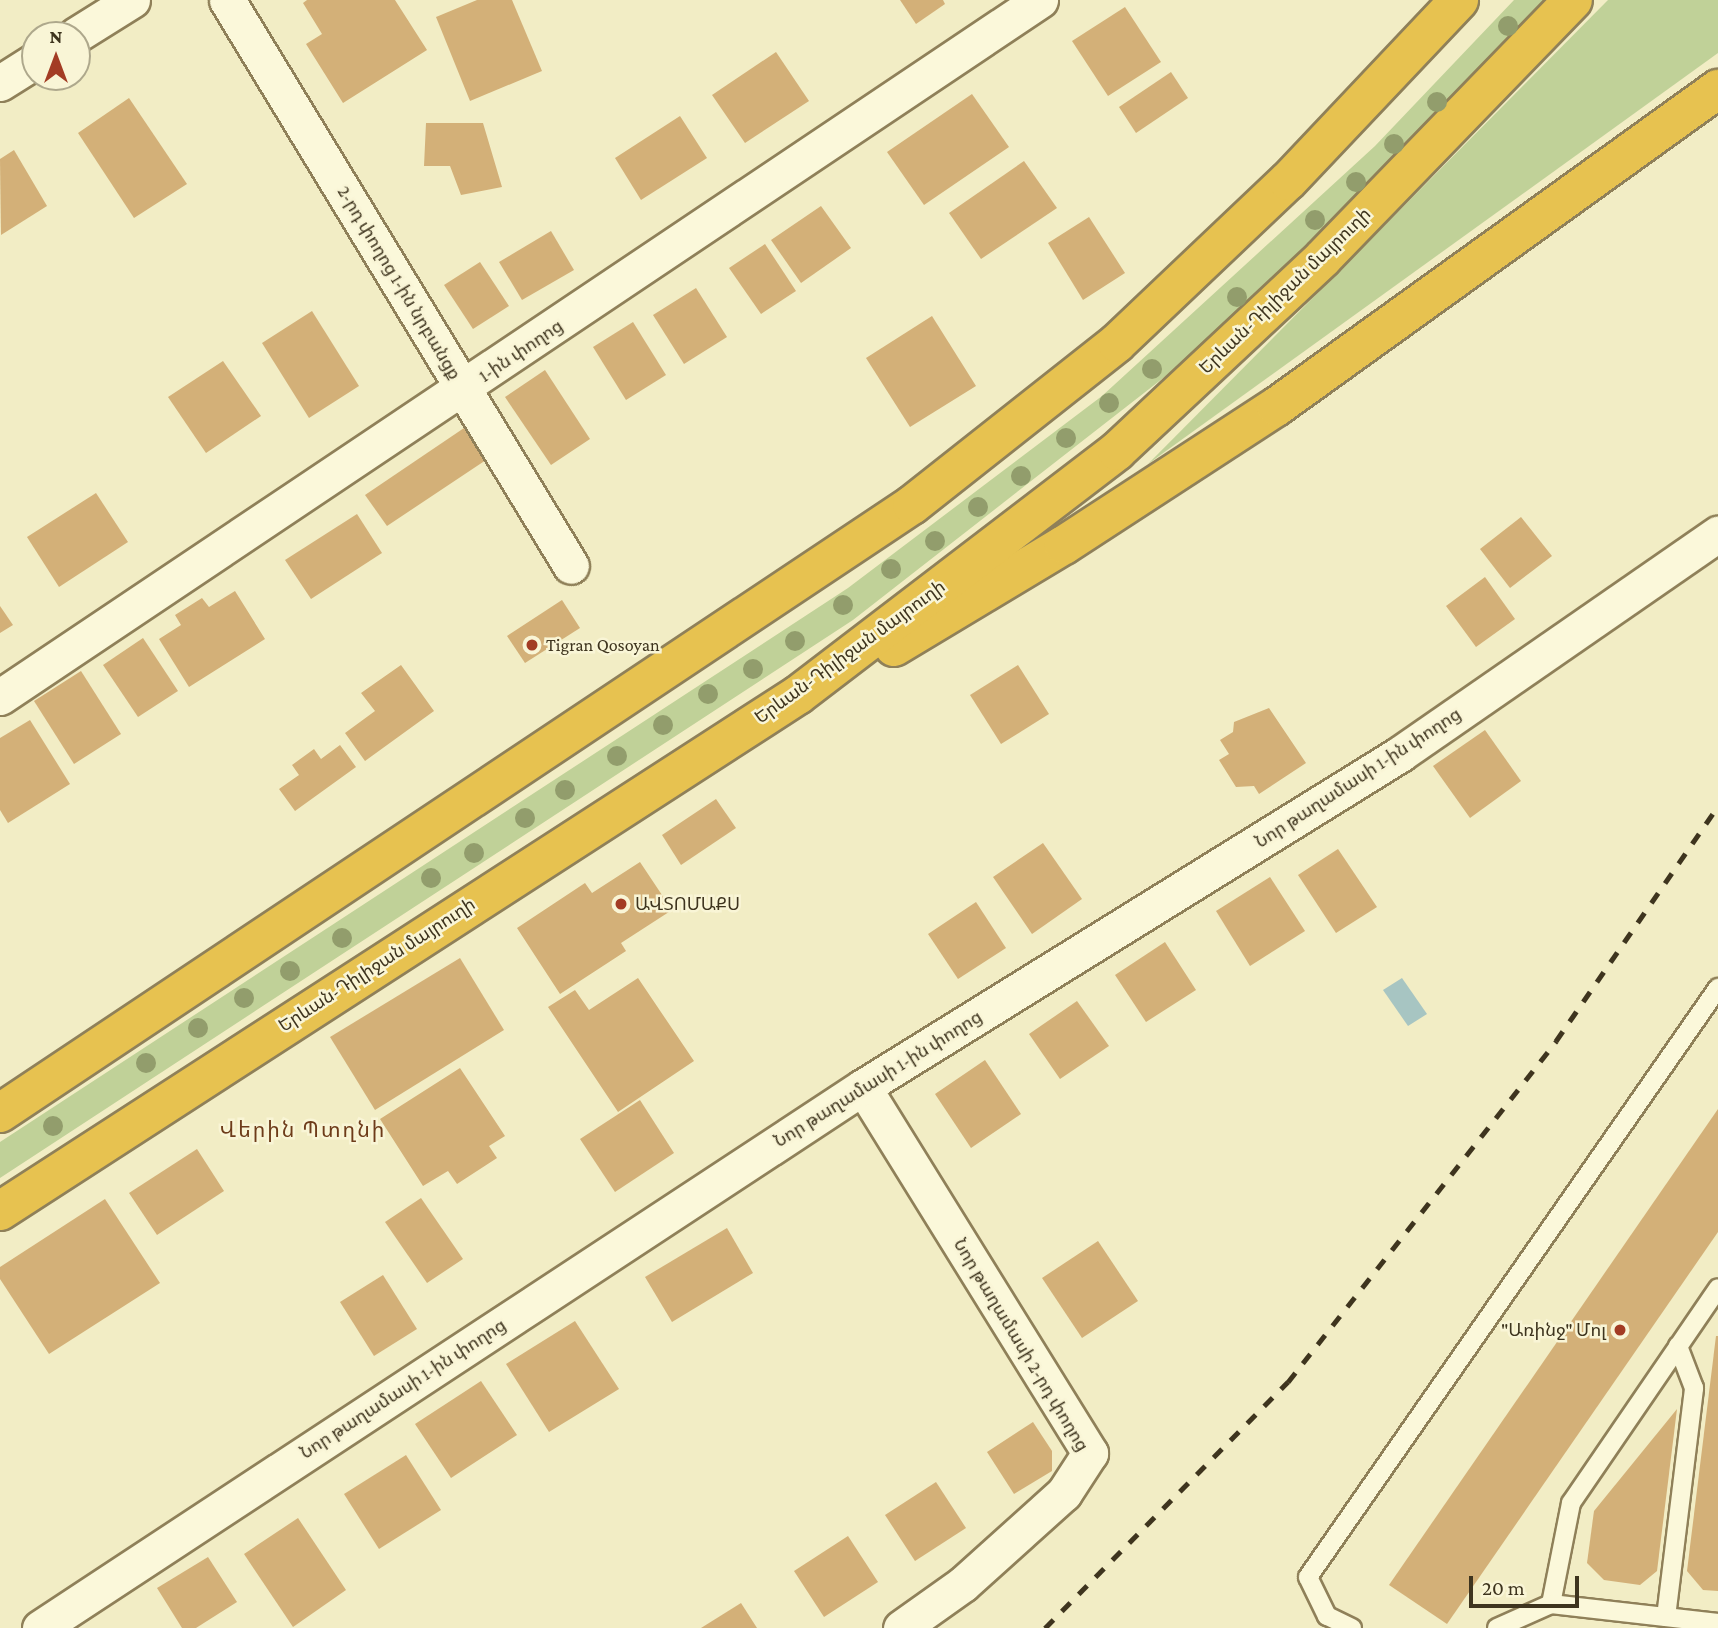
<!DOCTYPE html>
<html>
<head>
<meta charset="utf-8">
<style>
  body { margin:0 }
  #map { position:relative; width:1718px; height:1628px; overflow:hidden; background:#f2edc5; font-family:"Crimson Pro","Noto Sans Armenian",serif }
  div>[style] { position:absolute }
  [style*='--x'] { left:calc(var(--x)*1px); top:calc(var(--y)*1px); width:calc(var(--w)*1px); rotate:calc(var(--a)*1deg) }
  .green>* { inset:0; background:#c0d198 }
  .water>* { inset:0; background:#a7c5c2 }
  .building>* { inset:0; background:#d3b078 }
  .roads { filter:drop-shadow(2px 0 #8f8059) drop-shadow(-2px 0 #8f8059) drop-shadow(0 2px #8f8059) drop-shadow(0 -2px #8f8059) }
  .lane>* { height:18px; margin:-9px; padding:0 9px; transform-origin:9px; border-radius:9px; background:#fbf8da }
  .street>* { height:35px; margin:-17.5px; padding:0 17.5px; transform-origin:17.5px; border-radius:17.5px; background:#fbf8da }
  .highway>* { height:38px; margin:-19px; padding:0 19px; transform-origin:19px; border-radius:19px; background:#e7c250 }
  .rail>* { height:5px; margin-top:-2.5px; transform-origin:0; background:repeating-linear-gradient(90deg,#3e341e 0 12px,transparent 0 24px) }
  .trees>* { width:20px; height:20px; margin:-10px; border-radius:50%; background:#929d6c }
  .dots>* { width:19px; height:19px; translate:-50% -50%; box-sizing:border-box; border:4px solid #f9f5d6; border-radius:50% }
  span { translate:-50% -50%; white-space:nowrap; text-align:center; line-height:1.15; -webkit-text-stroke:5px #f9f5d6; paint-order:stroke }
  .street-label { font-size:18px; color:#3e341e }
  .poi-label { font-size:18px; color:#3e341e }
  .left { translate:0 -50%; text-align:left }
  .right { translate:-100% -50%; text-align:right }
  .quarter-label { font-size:21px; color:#6e3c1a; letter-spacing:2px }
  .north { position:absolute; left:21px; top:21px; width:70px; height:70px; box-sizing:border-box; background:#f9f5d6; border:2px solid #aea88c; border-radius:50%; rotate:0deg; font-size:19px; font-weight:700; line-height:28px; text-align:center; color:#3e341e }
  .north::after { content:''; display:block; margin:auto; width:24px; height:32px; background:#a33c24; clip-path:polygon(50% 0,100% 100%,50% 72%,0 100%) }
  .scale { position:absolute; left:1469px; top:1576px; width:110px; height:32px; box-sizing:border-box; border:4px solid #3e341e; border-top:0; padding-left:9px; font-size:21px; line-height:24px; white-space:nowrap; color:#3e341e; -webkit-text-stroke:5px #f9f5d6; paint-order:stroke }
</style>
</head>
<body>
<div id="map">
  <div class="green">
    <div style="clip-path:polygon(1514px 0,1550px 0,1499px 58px,1203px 347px,853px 620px,0 1178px,0 1142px,848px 588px,1102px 396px,1375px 146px)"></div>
    <div style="clip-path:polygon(1608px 0,1718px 0,1718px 53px,1148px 464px)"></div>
  </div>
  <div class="water">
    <div style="clip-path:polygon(1402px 978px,1427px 1014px,1408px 1026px,1383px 990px)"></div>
  </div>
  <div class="building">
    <div style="clip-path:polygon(307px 0,395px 0,427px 50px,343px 103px,306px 44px,322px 34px,303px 3px)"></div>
    <div style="clip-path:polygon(477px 0,512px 0,542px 71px,470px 101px,436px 17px)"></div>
    <div style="clip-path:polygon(900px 0,943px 0,945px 4px,916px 24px)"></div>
    <div style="clip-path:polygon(1125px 7px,1161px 62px,1108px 96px,1072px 41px)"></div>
    <div style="clip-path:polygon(776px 52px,809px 101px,745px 143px,712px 95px)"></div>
    <div style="clip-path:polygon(1171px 72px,1188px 98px,1136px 133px,1119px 107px)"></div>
    <div style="clip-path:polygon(972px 94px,1009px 147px,924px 205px,887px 152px)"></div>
    <div style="clip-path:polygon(129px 98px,187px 184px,134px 218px,78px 133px)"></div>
    <div style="clip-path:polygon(680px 116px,707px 158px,641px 200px,615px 158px)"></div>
    <div style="clip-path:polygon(426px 123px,483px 123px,502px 187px,461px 195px,450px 166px,424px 166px)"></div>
    <div style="clip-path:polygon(14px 150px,47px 206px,1px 235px,0 159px)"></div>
    <div style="clip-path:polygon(1024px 161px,1057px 208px,981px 259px,949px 213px)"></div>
    <div style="clip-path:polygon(821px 206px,851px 248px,801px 283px,771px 240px)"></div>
    <div style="clip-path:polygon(1089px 217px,1125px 273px,1083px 300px,1048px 243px)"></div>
    <div style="clip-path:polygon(551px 231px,574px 270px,522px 300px,499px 262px)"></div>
    <div style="clip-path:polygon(765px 244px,796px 291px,761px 314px,729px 268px)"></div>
    <div style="clip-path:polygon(480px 262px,509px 306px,473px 329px,444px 285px)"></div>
    <div style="clip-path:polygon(696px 288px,727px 337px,684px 364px,653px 315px)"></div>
    <div style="clip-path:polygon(312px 311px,359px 386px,309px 418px,262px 343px)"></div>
    <div style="clip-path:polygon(932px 316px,976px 386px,910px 427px,866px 358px)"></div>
    <div style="clip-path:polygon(633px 322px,666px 375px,626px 400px,593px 347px)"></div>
    <div style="clip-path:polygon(223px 361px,261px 416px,206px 453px,168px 397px)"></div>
    <div style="clip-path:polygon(545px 370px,590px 439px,551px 465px,505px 397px)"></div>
    <div style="clip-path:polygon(467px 426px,489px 458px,387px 526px,365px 495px)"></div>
    <div style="clip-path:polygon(96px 493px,128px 542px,59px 587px,27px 537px)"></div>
    <div style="clip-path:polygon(357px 514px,382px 553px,311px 599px,285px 560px)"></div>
    <div style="clip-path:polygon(1521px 517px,1552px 556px,1510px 588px,1480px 549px)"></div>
    <div style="clip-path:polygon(1485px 577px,1515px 619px,1476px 647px,1446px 606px)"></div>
    <div style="clip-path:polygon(235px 591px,265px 639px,189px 687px,159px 639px,181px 625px,175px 615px,202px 598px,209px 607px)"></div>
    <div style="clip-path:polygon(562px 600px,580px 628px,525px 663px,507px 636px)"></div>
    <div style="clip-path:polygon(0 606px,13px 625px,0 633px)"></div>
    <div style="clip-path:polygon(143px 638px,178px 691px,138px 717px,103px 665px)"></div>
    <div style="clip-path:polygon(401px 665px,434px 711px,365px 761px,345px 733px,375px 711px,361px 693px)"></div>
    <div style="clip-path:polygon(1018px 665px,1049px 714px,1001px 744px,970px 695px)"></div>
    <div style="clip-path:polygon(81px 671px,121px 734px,74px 764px,34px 701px)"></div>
    <div style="clip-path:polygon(1269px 708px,1306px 763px,1259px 794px,1254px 786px,1236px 787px,1219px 760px,1229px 754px,1220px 740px,1233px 732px,1234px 722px)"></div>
    <div style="clip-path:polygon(30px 720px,70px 784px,8px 823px,0 810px,0 738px)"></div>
    <div style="clip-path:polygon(1485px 730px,1521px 781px,1470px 818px,1433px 766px)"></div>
    <div style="clip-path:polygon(340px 745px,356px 767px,295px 811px,279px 789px,299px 775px,292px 765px,314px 749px,321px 759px)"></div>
    <div style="clip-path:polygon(716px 799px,736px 828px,681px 865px,662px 835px)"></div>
    <div style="clip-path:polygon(1043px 843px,1082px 899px,1032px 934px,993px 877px)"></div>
    <div style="clip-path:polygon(1338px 849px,1377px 907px,1336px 933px,1298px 875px)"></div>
    <div style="clip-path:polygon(640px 862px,672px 910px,621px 943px,626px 951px,560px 994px,517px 928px,585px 883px,592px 893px)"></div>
    <div style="clip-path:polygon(1270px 877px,1305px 931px,1250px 966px,1216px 911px)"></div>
    <div style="clip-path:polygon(976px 902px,1006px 948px,958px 979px,928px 934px)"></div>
    <div style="clip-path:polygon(1165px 942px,1196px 990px,1146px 1022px,1115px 975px)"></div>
    <div style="clip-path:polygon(460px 958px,504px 1030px,375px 1110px,330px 1037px)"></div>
    <div style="clip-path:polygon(638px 978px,694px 1061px,618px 1112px,548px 1007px,575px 990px,589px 1010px)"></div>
    <div style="clip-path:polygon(1077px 1001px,1109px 1046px,1060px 1079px,1029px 1034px)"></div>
    <div style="clip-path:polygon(985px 1060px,1021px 1114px,971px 1148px,935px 1094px)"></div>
    <div style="clip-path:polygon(460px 1068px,505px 1136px,489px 1146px,497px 1158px,457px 1184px,448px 1171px,423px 1186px,380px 1119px)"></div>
    <div style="clip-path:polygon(640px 1100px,674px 1153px,615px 1192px,580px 1139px)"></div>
    <div style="clip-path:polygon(1718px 1109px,1718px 1232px,1447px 1624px,1389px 1585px)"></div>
    <div style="clip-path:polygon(197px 1149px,224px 1191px,157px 1235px,129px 1193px)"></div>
    <div style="clip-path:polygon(421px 1198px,463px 1259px,427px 1283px,385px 1222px)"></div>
    <div style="clip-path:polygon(105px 1199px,160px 1283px,49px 1354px,0 1279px,0 1267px)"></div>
    <div style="clip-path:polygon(727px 1228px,753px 1273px,672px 1322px,645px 1277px)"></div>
    <div style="clip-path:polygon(1098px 1241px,1138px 1301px,1082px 1338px,1042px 1278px)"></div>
    <div style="clip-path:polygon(383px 1275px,417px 1329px,374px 1356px,340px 1302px)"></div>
    <div style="clip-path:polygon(575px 1321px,619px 1389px,549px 1432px,506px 1364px)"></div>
    <div style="clip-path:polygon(1716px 1336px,1718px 1336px,1718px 1591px,1703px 1590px,1687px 1571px)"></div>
    <div style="clip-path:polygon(481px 1381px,517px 1435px,451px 1478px,415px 1424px)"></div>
    <div style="clip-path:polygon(1677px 1409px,1657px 1571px,1640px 1585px,1604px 1580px,1587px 1563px,1594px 1511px)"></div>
    <div style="clip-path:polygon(1033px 1422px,1052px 1451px,1052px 1471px,1014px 1494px,987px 1452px)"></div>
    <div style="clip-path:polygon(406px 1455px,441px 1510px,379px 1549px,344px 1494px)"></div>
    <div style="clip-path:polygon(936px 1482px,966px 1528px,915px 1561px,885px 1515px)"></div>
    <div style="clip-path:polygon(298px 1518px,346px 1590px,293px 1627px,244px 1554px)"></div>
    <div style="clip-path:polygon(848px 1536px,878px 1582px,824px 1617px,794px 1571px)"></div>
    <div style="clip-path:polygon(208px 1557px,237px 1602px,196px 1628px,182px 1628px,157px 1588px)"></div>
    <div style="clip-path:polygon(741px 1603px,757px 1628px,701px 1628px)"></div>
  </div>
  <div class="roads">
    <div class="lane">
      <div style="--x:1551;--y:1604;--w:103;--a:-78.8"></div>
      <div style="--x:1571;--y:1503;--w:260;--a:-55.6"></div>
      <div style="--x:1666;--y:1617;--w:231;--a:-83"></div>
      <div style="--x:1694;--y:1388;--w:45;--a:-110.9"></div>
      <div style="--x:1352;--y:1628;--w:28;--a:-154"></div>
      <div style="--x:1327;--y:1616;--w:43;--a:-116"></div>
      <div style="--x:1308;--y:1577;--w:718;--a:-55.16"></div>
      <div style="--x:1497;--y:1628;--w:59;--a:-24"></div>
      <div style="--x:1551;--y:1604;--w:168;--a:6.5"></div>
    </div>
    <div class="street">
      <div style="--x:227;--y:0;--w:662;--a:58.71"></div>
      <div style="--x:76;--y:35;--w:66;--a:-32"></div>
      <div style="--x:0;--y:83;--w:41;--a:-32.2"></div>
      <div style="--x:0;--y:697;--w:1252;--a:-33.83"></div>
      <div style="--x:863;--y:1087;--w:431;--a:58.2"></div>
      <div style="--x:1090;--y:1453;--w:48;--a:123"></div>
      <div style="--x:1064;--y:1493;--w:136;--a:138"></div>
      <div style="--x:963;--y:1584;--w:76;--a:144.6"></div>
      <div style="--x:40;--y:1628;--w:985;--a:-33.32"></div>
      <div style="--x:863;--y:1087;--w:632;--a:-31.8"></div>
      <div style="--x:1400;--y:754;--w:387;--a:-34.7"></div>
    </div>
    <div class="highway">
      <div style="--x:894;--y:647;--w:198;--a:-31"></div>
      <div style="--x:1064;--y:545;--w:253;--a:-33.1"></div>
      <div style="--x:1276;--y:407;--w:545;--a:-35.73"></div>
      <div style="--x:0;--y:1113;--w:1096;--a:-33.69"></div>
      <div style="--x:912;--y:505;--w:261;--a:-38.3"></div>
      <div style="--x:1117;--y:343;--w:236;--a:-43.5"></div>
      <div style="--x:1288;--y:181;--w:249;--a:-46.6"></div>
      <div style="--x:0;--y:1211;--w:950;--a:-32.89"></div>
      <div style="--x:798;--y:695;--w:402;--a:-37.4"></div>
      <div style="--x:1117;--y:451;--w:282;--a:-43.1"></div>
      <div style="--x:1323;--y:258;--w:359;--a:-45.9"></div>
    </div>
  </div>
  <div class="rail">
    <div style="--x:1045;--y:1628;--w:346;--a:-45.4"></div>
    <div style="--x:1288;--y:1382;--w:434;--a:-51.8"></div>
    <div style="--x:1556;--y:1041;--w:285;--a:-55.4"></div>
  </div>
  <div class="trees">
    <div style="left:1508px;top:26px"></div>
    <div style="left:1437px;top:102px"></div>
    <div style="left:1394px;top:144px"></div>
    <div style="left:1356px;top:182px"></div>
    <div style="left:1315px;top:220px"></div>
    <div style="left:1237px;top:297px"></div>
    <div style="left:1152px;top:369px"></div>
    <div style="left:1109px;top:403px"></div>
    <div style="left:1066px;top:438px"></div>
    <div style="left:1021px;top:476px"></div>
    <div style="left:978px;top:507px"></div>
    <div style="left:935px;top:541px"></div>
    <div style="left:891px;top:569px"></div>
    <div style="left:843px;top:605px"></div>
    <div style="left:795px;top:641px"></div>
    <div style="left:753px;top:669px"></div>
    <div style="left:708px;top:694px"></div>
    <div style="left:663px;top:725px"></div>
    <div style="left:617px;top:756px"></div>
    <div style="left:565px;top:790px"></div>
    <div style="left:525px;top:818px"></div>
    <div style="left:474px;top:853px"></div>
    <div style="left:431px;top:878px"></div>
    <div style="left:342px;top:938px"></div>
    <div style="left:290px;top:971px"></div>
    <div style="left:244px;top:998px"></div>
    <div style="left:198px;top:1028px"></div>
    <div style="left:146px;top:1063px"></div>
    <div style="left:53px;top:1126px"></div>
  </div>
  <div class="dots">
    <div style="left:532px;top:645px;background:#a33c24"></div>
    <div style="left:621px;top:904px;background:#a33c24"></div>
    <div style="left:1620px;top:1330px;background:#a33c24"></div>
  </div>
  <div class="street-label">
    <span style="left:399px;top:283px;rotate:59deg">2-րդ փողոց 1-ին նրբանցք</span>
    <span style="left:1285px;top:291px;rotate:-44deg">Երևան-Դիլիջան մայրուղի</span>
    <span style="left:521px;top:351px;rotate:-34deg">1-ին փողոց</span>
    <span style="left:850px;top:652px;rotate:-36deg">Երևան-Դիլիջան մայրուղի</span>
    <span style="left:1358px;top:778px;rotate:-33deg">Նոր թաղամասի 1-ին փողոց</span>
    <span style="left:377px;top:965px;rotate:-33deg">Երևան-Դիլիջան մայրուղի</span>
    <span style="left:878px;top:1079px;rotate:-32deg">Նոր թաղամասի 1-ին փողոց</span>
    <span style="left:1021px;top:1345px;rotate:59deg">Նոր թաղամասի 2-րդ փողոց</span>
    <span style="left:403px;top:1389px;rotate:-33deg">Նոր թաղամասի 1-ին փողոց</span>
  </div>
  <div class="poi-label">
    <span class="left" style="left:546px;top:645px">Tigran Qosoyan</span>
    <span class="left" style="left:635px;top:904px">ԱՎՏՈՄԱՔՍ</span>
    <span class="right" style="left:1606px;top:1330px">"Առինջ" Մոլ</span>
  </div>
  <div class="quarter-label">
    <span style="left:303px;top:1130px">Վերին Պտղնի</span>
  </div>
  <div class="north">N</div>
  <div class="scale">20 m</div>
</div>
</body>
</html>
